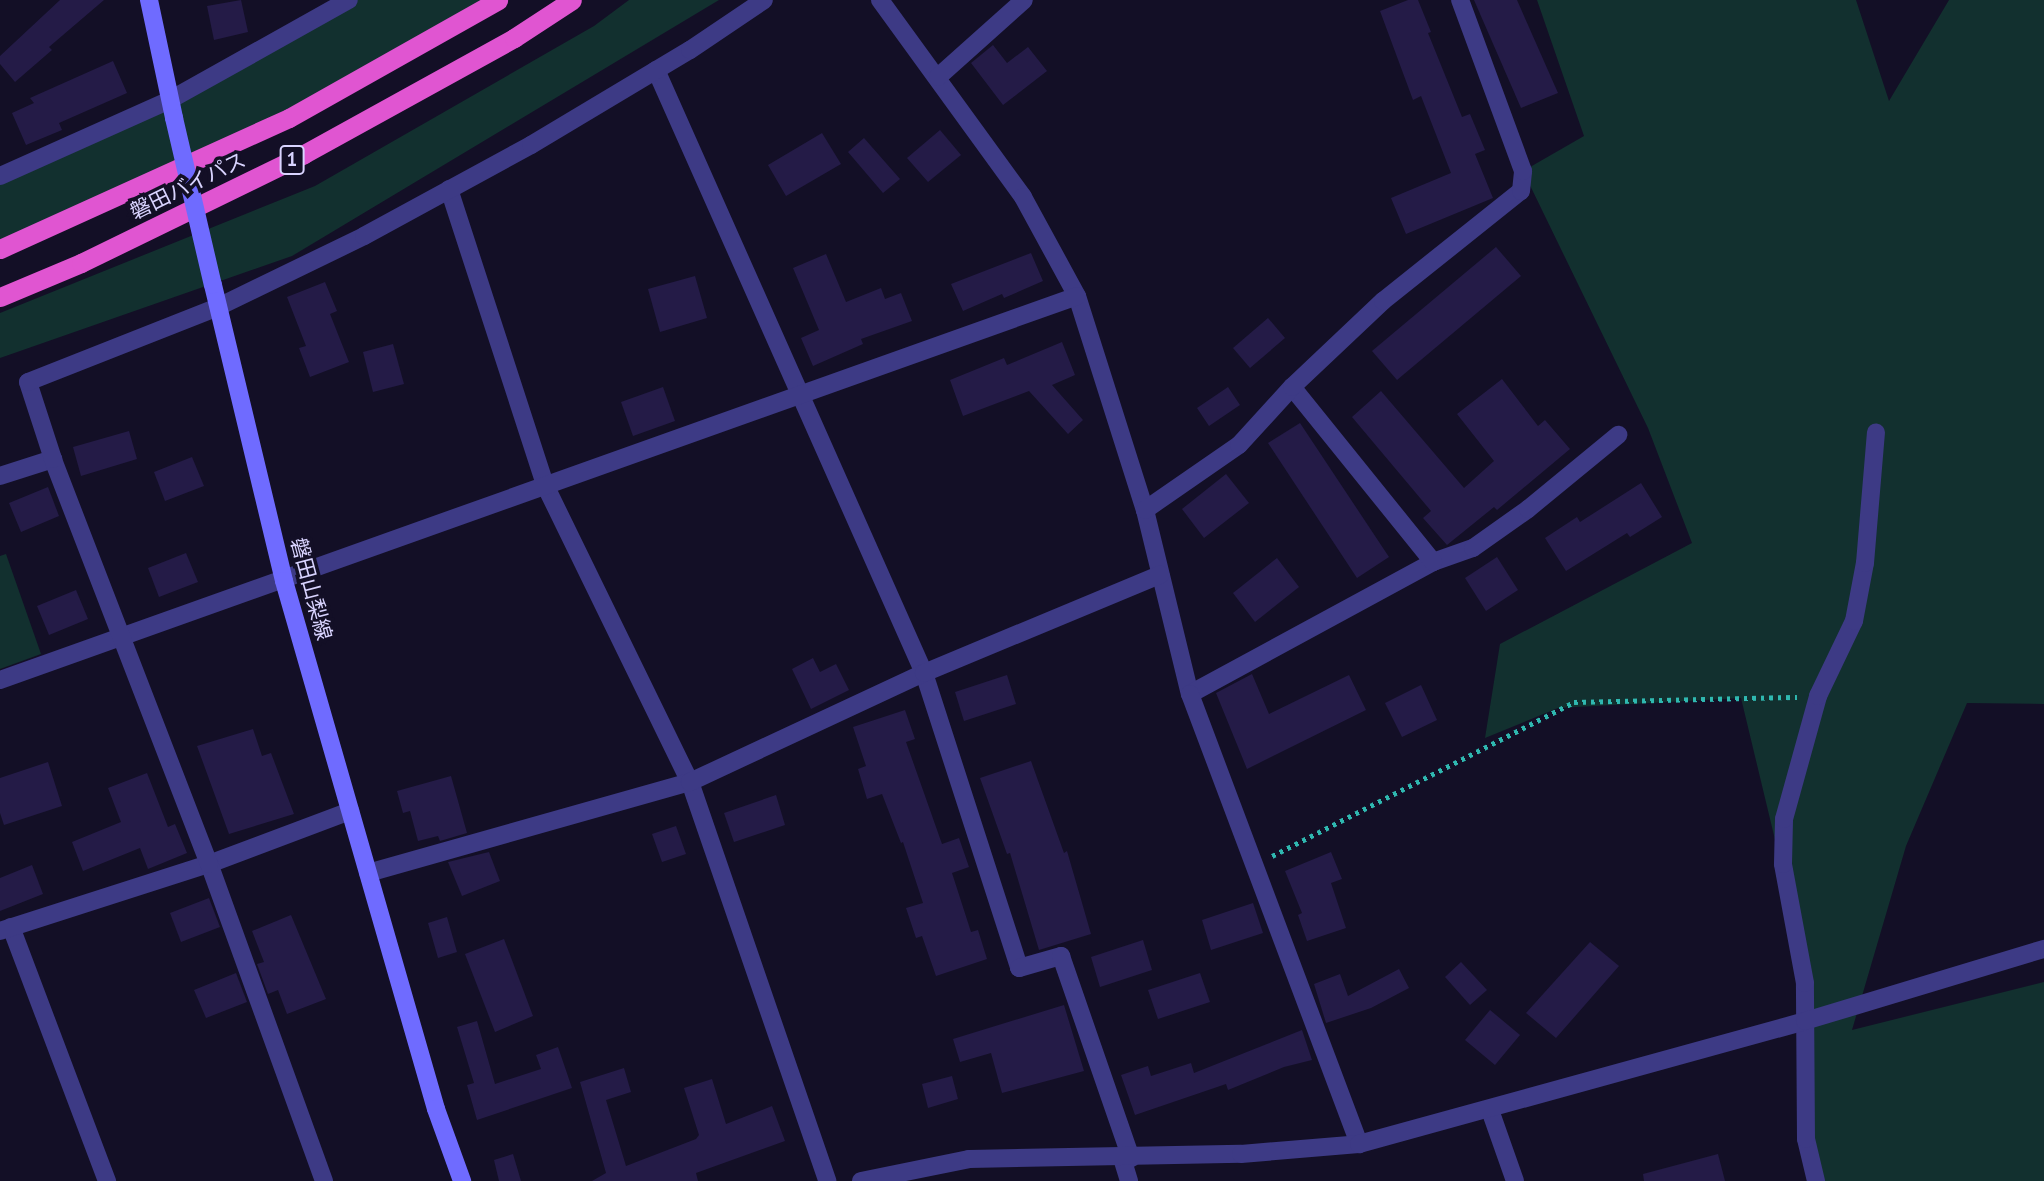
<!DOCTYPE html>
<html>
<head>
<meta charset="utf-8">
<style>
  body { margin:0 }
  #map { position:relative; width:2044px; height:1181px; overflow:hidden; background:#130f26; font-family:"PT Sans","Noto Sans JP",sans-serif }
  div>[style] { position:absolute }
  [style*='--x'] { left:calc(var(--x)*1px); top:calc(var(--y)*1px); width:calc(var(--w)*1px); rotate:calc(var(--a)*1deg) }
  .green>* { inset:0; background:#12302f }
  .building>* { inset:0; background:#241b47 }
  .path>* { height:4.5px; margin-top:-2.25px; transform-origin:0; background:repeating-linear-gradient(90deg,#2fb8b0 0 3.5px,transparent 0 8.5px) }
  .minor>* { height:18px; margin:-9px; padding:0 9px; transform-origin:9px; border-radius:9px; background:#3d3a85 }
  .tertiary>* { height:18px; margin:-9px; padding:0 9px; transform-origin:9px; border-radius:9px; background:#3d3a85 }
  .secondary>* { height:18px; margin:-9px; padding:0 9px; transform-origin:9px; border-radius:9px; background:#6f6bff }
  .trunk>* { height:19px; margin:-9.5px; padding:0 9.5px; transform-origin:9.5px; border-radius:9.5px; background:#e055d1 }
  .secondary-bridge>* { height:18px; margin:-9px; padding:0 9px; transform-origin:9px; border-radius:9px; background:#6f6bff }
  span { translate:-50% -50%; white-space:nowrap; text-align:center; line-height:1.15; -webkit-text-stroke:7px #130f26; paint-order:stroke }
  .shield-label span { padding:2px 5px; background:#130f26; border:2px solid; border-radius:5px; -webkit-text-stroke-width:0 }
  .shield-label { font-size:19px; color:#d9d4ff; font-weight:700 }
  .street-label { font-size:21px; color:#d9d4ff }
</style>
</head>
<body>
<div id="map">
  <div class="green">
    <div style="clip-path:polygon(347px 0,484px 0,244px 140px,0 244px,0 180px)"></div>
    <div style="clip-path:polygon(629px 0,719px 0,292px 256px,0 358px,0 313px,315px 186px,594px 26px)"></div>
    <div style="clip-path:polygon(1537px 0,1856px 0,1889px 101px,1949px 0,2044px 0,2044px 704px,1967px 703px,1906px 846px,1852px 1030px,2044px 982px,2044px 1181px,1816px 1181px,1789px 898px,1741px 698px,1558px 708px,1485px 738px,1500px 644px,1692px 543px,1648px 428px,1523px 171px,1584px 136px)"></div>
    <div style="clip-path:polygon(6px 554px,41px 654px,0 669px,0 556px)"></div>
  </div>
  <div class="building">
    <div style="clip-path:polygon(60px 0,104px 0,49px 47px,52px 50px,15px 82px,0 64px,0 56px)"></div>
    <div style="clip-path:polygon(241px 0,248px 32px,214px 40px,207px 6px)"></div>
    <div style="clip-path:polygon(1408px 0,1418px 0,1431px 32px,1428px 33px,1462px 117px,1470px 114px,1485px 150px,1475px 154px,1493px 198px,1406px 234px,1391px 198px,1451px 173px,1421px 96px,1413px 100px,1380px 11px)"></div>
    <div style="clip-path:polygon(1474px 0,1517px 0,1558px 93px,1521px 108px)"></div>
    <div style="clip-path:polygon(993px 45px,1007px 63px,1028px 47px,1047px 71px,1003px 105px,971px 63px)"></div>
    <div style="clip-path:polygon(113px 61px,127px 93px,59px 123px,62px 130px,26px 145px,12px 113px,34px 103px,30px 98px)"></div>
    <div style="clip-path:polygon(940px 130px,961px 155px,928px 182px,907px 158px)"></div>
    <div style="clip-path:polygon(822px 133px,841px 164px,786px 196px,768px 165px)"></div>
    <div style="clip-path:polygon(864px 138px,900px 179px,883px 193px,848px 152px)"></div>
    <div style="clip-path:polygon(1496px 247px,1521px 276px,1397px 380px,1372px 351px)"></div>
    <div style="clip-path:polygon(1031px 253px,1043px 281px,1004px 298px,1002px 294px,963px 311px,951px 284px)"></div>
    <div style="clip-path:polygon(826px 254px,846px 302px,881px 288px,885px 299px,901px 293px,912px 321px,861px 339px,863px 344px,813px 366px,801px 338px,819px 330px,793px 268px)"></div>
    <div style="clip-path:polygon(695px 276px,707px 318px,660px 332px,648px 289px)"></div>
    <div style="clip-path:polygon(325px 282px,337px 311px,330px 314px,349px 362px,310px 377px,299px 348px,306px 346px,287px 297px)"></div>
    <div style="clip-path:polygon(1268px 318px,1285px 338px,1250px 368px,1233px 348px)"></div>
    <div style="clip-path:polygon(1062px 342px,1075px 375px,1052px 385px,1083px 420px,1068px 434px,1029px 391px,963px 416px,950px 380px,1004px 358px,1007px 365px)"></div>
    <div style="clip-path:polygon(393px 344px,404px 384px,373px 392px,363px 352px)"></div>
    <div style="clip-path:polygon(1502px 379px,1538px 426px,1545px 420px,1570px 449px,1497px 510px,1494px 507px,1447px 545px,1423px 518px,1431px 511px,1352px 417px,1381px 391px,1464px 488px,1494px 461px,1457px 414px)"></div>
    <div style="clip-path:polygon(663px 387px,675px 421px,633px 436px,621px 402px)"></div>
    <div style="clip-path:polygon(1228px 387px,1240px 405px,1209px 426px,1197px 408px)"></div>
    <div style="clip-path:polygon(1300px 423px,1389px 557px,1357px 578px,1268px 443px)"></div>
    <div style="clip-path:polygon(129px 431px,137px 459px,81px 476px,73px 447px)"></div>
    <div style="clip-path:polygon(192px 457px,204px 486px,165px 501px,154px 472px)"></div>
    <div style="clip-path:polygon(1226px 474px,1249px 503px,1204px 538px,1182px 509px)"></div>
    <div style="clip-path:polygon(1641px 483px,1662px 517px,1630px 537px,1627px 533px,1566px 571px,1545px 538px,1577px 517px,1580px 522px)"></div>
    <div style="clip-path:polygon(48px 487px,59px 516px,21px 532px,9px 503px)"></div>
    <div style="clip-path:polygon(186px 553px,198px 582px,159px 597px,148px 568px)"></div>
    <div style="clip-path:polygon(1497px 557px,1518px 590px,1486px 611px,1465px 578px)"></div>
    <div style="clip-path:polygon(1277px 558px,1299px 587px,1255px 622px,1233px 593px)"></div>
    <div style="clip-path:polygon(76px 590px,88px 619px,49px 635px,37px 606px)"></div>
    <div style="clip-path:polygon(813px 658px,820px 672px,836px 664px,849px 690px,811px 709px,792px 669px)"></div>
    <div style="clip-path:polygon(1252px 674px,1269px 714px,1349px 675px,1366px 710px,1247px 769px,1216px 693px)"></div>
    <div style="clip-path:polygon(1007px 675px,1016px 704px,964px 721px,955px 692px)"></div>
    <div style="clip-path:polygon(1421px 685px,1437px 720px,1402px 737px,1385px 703px)"></div>
    <div style="clip-path:polygon(905px 710px,915px 739px,906px 742px,942px 844px,959px 838px,969px 867px,952px 873px,971px 932px,978px 930px,987px 959px,936px 976px,922px 936px,916px 938px,906px 908px,923px 903px,903px 842px,901px 843px,882px 794px,867px 799px,858px 769px,866px 766px,853px 727px)"></div>
    <div style="clip-path:polygon(253px 729px,262px 756px,271px 753px,294px 814px,229px 834px,197px 746px)"></div>
    <div style="clip-path:polygon(1031px 761px,1064px 853px,1067px 851px,1091px 934px,1039px 950px,1010px 853px,1007px 854px,980px 778px)"></div>
    <div style="clip-path:polygon(48px 762px,62px 806px,4px 825px,0 813px,0 778px)"></div>
    <div style="clip-path:polygon(147px 773px,168px 827px,175px 824px,187px 853px,148px 869px,140px 848px,83px 871px,72px 842px,121px 822px,108px 788px)"></div>
    <div style="clip-path:polygon(451px 776px,467px 833px,440px 841px,438px 836px,418px 841px,410px 811px,403px 813px,397px 791px)"></div>
    <div style="clip-path:polygon(776px 795px,785px 825px,734px 842px,724px 813px)"></div>
    <div style="clip-path:polygon(676px 826px,686px 854px,662px 862px,652px 834px)"></div>
    <div style="clip-path:polygon(489px 852px,500px 881px,462px 896px,448px 862px)"></div>
    <div style="clip-path:polygon(1331px 852px,1342px 879px,1331px 883px,1346px 928px,1307px 941px,1298px 915px,1302px 913px,1285px 871px)"></div>
    <div style="clip-path:polygon(32px 865px,43px 894px,0 911px,0 878px)"></div>
    <div style="clip-path:polygon(209px 898px,220px 927px,181px 942px,170px 913px)"></div>
    <div style="clip-path:polygon(1253px 903px,1263px 933px,1211px 950px,1202px 920px)"></div>
    <div style="clip-path:polygon(291px 915px,326px 999px,287px 1014px,278px 990px,268px 994px,257px 964px,264px 962px,252px 931px)"></div>
    <div style="clip-path:polygon(447px 917px,457px 952px,438px 958px,428px 923px)"></div>
    <div style="clip-path:polygon(504px 939px,533px 1016px,495px 1032px,465px 954px)"></div>
    <div style="clip-path:polygon(1143px 940px,1152px 970px,1100px 987px,1091px 957px)"></div>
    <div style="clip-path:polygon(1590px 942px,1619px 966px,1556px 1038px,1526px 1013px)"></div>
    <div style="clip-path:polygon(1461px 962px,1487px 990px,1470px 1005px,1445px 977px)"></div>
    <div style="clip-path:polygon(1399px 969px,1409px 988px,1371px 1008px,1326px 1023px,1314px 984px,1340px 974px,1348px 996px)"></div>
    <div style="clip-path:polygon(236px 973px,247px 1002px,206px 1018px,194px 990px)"></div>
    <div style="clip-path:polygon(1200px 973px,1210px 1002px,1158px 1019px,1148px 990px)"></div>
    <div style="clip-path:polygon(1064px 1005px,1084px 1071px,1002px 1093px,991px 1053px,960px 1062px,953px 1039px)"></div>
    <div style="clip-path:polygon(1490px 1010px,1520px 1035px,1495px 1065px,1465px 1040px)"></div>
    <div style="clip-path:polygon(477px 1021px,495px 1084px,541px 1069px,536px 1055px,558px 1047px,572px 1088px,477px 1120px,467px 1085px,474px 1083px,457px 1027px)"></div>
    <div style="clip-path:polygon(1302px 1030px,1312px 1060px,1284px 1067px,1228px 1090px,1226px 1084px,1135px 1115px,1121px 1075px,1148px 1066px,1151px 1076px,1191px 1063px,1194px 1073px)"></div>
    <div style="clip-path:polygon(624px 1068px,631px 1092px,606px 1100px,626px 1166px,696px 1139px,699px 1135px,684px 1088px,712px 1079px,726px 1124px,772px 1106px,785px 1141px,696px 1173px,698px 1181px,592px 1181px,606px 1173px,580px 1082px)"></div>
    <div style="clip-path:polygon(952px 1076px,958px 1099px,928px 1108px,922px 1084px)"></div>
    <div style="clip-path:polygon(513px 1154px,521px 1181px,499px 1181px,494px 1160px)"></div>
    <div style="clip-path:polygon(1718px 1154px,1725px 1181px,1644px 1181px,1643px 1174px)"></div>
  </div>
  <div class="path">
    <div style="--x:1272;--y:856;--w:339;--a:-27"></div>
    <div style="--x:1574;--y:702;--w:223;--a:-1.3"></div>
  </div>
  <div class="minor">
    <div style="--x:880;--y:0;--w:243;--a:54"></div>
    <div style="--x:1023;--y:197;--w:113;--a:61.4"></div>
    <div style="--x:1077;--y:296;--w:225;--a:72.4"></div>
    <div style="--x:1145;--y:510;--w:189;--a:76.3"></div>
    <div style="--x:1190;--y:694;--w:277;--a:-28.5"></div>
    <div style="--x:1433;--y:562;--w:42;--a:-19.3"></div>
    <div style="--x:1473;--y:548;--w:67;--a:-35.3"></div>
    <div style="--x:1528;--y:509;--w:117;--a:-39.4"></div>
    <div style="--x:656;--y:70;--w:660;--a:66.04"></div>
    <div style="--x:924;--y:673;--w:310;--a:72.1"></div>
    <div style="--x:1019;--y:968;--w:44;--a:-15.9"></div>
    <div style="--x:1061;--y:956;--w:214;--a:70.9"></div>
    <div style="--x:938;--y:77;--w:115;--a:-41.8"></div>
    <div style="--x:0;--y:176;--w:184;--a:-24.1"></div>
    <div style="--x:168;--y:101;--w:207;--a:-29.2"></div>
    <div style="--x:449;--y:189;--w:313;--a:72"></div>
    <div style="--x:546;--y:487;--w:328;--a:64"></div>
    <div style="--x:690;--y:782;--w:422;--a:71"></div>
    <div style="--x:1292;--y:387;--w:225;--a:51.1"></div>
    <div style="--x:0;--y:476;--w:56;--a:-17.8"></div>
    <div style="--x:1145;--y:510;--w:114;--a:-34.7"></div>
    <div style="--x:1239;--y:445;--w:79;--a:-47.6"></div>
    <div style="--x:1292;--y:387;--w:125;--a:-43.4"></div>
    <div style="--x:1383;--y:301;--w:176;--a:-38.6"></div>
    <div style="--x:1521;--y:191;--w:20;--a:-84"></div>
    <div style="--x:1523;--y:171;--w:182;--a:-110.2"></div>
    <div style="--x:0;--y:680;--w:1143;--a:-19.62"></div>
    <div style="--x:1190;--y:694;--w:481;--a:69.4"></div>
    <div style="--x:368;--y:873;--w:335;--a:-15.8"></div>
    <div style="--x:690;--y:782;--w:258;--a:-25"></div>
    <div style="--x:924;--y:673;--w:256;--a:-22.6"></div>
    <div style="--x:11;--y:927;--w:272;--a:69.3"></div>
    <div style="--x:0;--y:931;--w:219;--a:-17.8"></div>
    <div style="--x:209;--y:864;--w:151;--a:-20.6"></div>
    <div style="--x:1490;--y:1110;--w:75;--a:70.6"></div>
    <div style="--x:1122;--y:1158;--w:24;--a:73"></div>
    <div style="--x:324;--y:1181;--w:337;--a:-109.9"></div>
    <div style="--x:209;--y:864;--w:434;--a:-111.1"></div>
    <div style="--x:53;--y:459;--w:81;--a:-108"></div>
    <div style="--x:28;--y:382;--w:204;--a:-21.5"></div>
    <div style="--x:218;--y:307;--w:162;--a:-25.9"></div>
    <div style="--x:364;--y:236;--w:190;--a:-28.6"></div>
    <div style="--x:531;--y:145;--w:185;--a:-30.9"></div>
    <div style="--x:690;--y:50;--w:89;--a:-34"></div>
    <div style="--x:1816;--y:1181;--w:43;--a:-103.4"></div>
    <div style="--x:1806;--y:1139;--w:156;--a:-90.4"></div>
    <div style="--x:1805;--y:983;--w:121;--a:-100.5"></div>
    <div style="--x:1783;--y:864;--w:45;--a:-88.7"></div>
    <div style="--x:1784;--y:819;--w:128;--a:-74.5"></div>
    <div style="--x:1818;--y:696;--w:83;--a:-64.4"></div>
    <div style="--x:1854;--y:621;--w:59;--a:-79.3"></div>
    <div style="--x:1865;--y:563;--w:131;--a:-85.2"></div>
  </div>
  <div class="tertiary">
    <div style="--x:861;--y:1181;--w:110;--a:-11.5"></div>
    <div style="--x:969;--y:1159;--w:272;--a:-1.1"></div>
    <div style="--x:1241;--y:1154;--w:118;--a:-4.8"></div>
    <div style="--x:1359;--y:1144;--w:463;--a:-15.4"></div>
    <div style="--x:1805;--y:1021;--w:250;--a:-16.8"></div>
  </div>
  <div class="secondary">
    <div style="--x:149;--y:0;--w:121;--a:78"></div>
    <div style="--x:213;--y:285;--w:304;--a:76.5"></div>
    <div style="--x:284;--y:581;--w:549;--a:73.94"></div>
    <div style="--x:436;--y:1109;--w:77;--a:70.1"></div>
  </div>
  <div class="trunk">
    <div style="--x:0;--y:249;--w:317;--a:-24.4"></div>
    <div style="--x:289;--y:118;--w:240;--a:-29.4"></div>
    <div style="--x:0;--y:297;--w:88;--a:-22.8"></div>
    <div style="--x:81;--y:263;--w:248;--a:-26"></div>
    <div style="--x:304;--y:154;--w:240;--a:-28.9"></div>
    <div style="--x:514;--y:38;--w:69;--a:-33.2"></div>
  </div>
  <div class="secondary-bridge">
    <div style="--x:174;--y:118;--w:171;--a:76.9"></div>
  </div>
  <div class="shield-label">
    <span style="left:292px;top:160px">1</span>
  </div>
  <div class="street-label">
    <span style="left:188px;top:186px;rotate:-26deg">磐田バイパス</span>
    <span style="left:311px;top:589px;rotate:75deg">磐田山梨線</span>
  </div>
</div>
</body>
</html>
